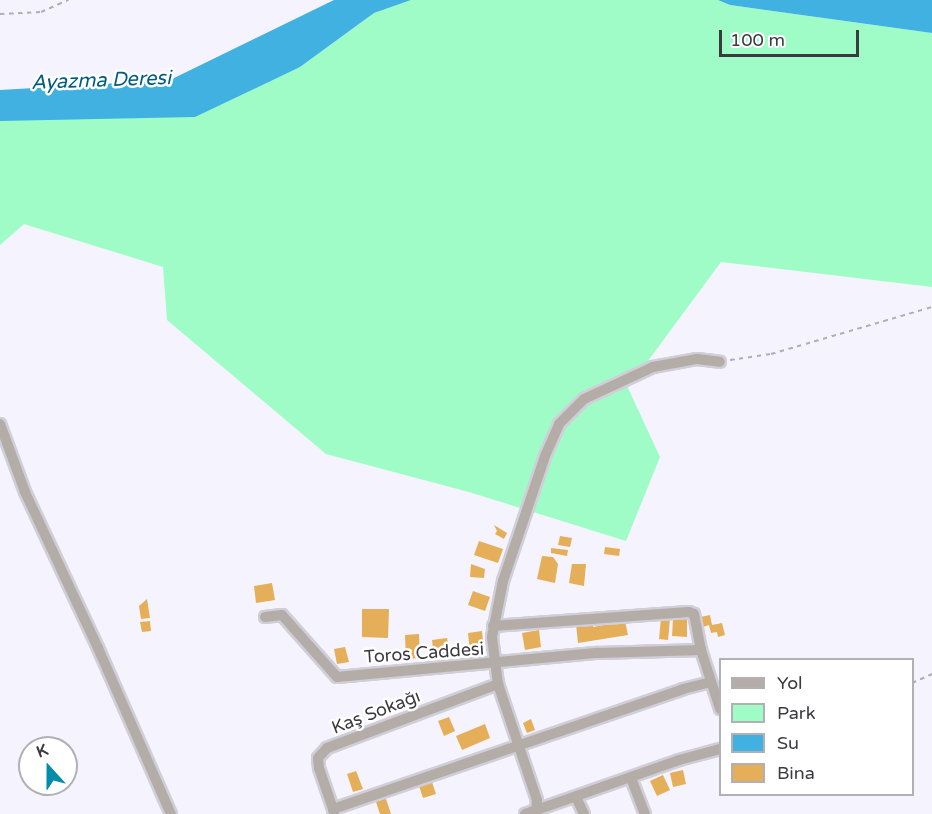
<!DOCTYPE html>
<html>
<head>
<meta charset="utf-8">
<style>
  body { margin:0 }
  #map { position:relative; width:932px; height:814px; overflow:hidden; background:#f5f3fe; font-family:"Varela Round",sans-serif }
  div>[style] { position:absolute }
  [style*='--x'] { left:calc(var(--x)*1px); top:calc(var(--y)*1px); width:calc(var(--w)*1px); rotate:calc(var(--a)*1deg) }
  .green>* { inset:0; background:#9ffcc7 }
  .water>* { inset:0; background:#40b1e1 }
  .building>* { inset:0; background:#e4af58 }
  .path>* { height:1.5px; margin-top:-0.75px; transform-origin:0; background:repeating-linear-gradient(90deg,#afadb6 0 4.5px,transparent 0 9px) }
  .roads { filter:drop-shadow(2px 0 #d0ced8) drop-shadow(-2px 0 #d0ced8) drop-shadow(0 2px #d0ced8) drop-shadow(0 -2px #d0ced8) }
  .minor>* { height:10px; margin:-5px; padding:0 5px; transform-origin:5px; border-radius:5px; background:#b4aca7 }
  span { translate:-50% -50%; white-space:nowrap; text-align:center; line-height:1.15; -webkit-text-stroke:5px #fff; paint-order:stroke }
  .street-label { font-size:18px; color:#3c3a41 }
  .water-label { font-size:20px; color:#005d7e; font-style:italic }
  .legend { position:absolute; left:719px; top:658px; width:195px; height:138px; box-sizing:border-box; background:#fff; border:2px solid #b1b0b3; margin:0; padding:8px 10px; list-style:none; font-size:18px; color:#3c3a41 }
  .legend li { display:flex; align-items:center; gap:12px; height:30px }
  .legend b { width:30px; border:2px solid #b1b0b3 }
  .north { position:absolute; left:18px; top:736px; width:60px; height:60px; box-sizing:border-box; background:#fff; border:2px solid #b1b0b3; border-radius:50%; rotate:339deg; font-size:16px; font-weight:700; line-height:24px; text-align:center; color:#3c3a41 }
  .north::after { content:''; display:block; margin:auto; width:21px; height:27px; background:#018caa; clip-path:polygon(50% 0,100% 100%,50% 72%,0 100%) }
  .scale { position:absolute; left:719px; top:30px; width:140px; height:27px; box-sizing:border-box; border:3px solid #3c3a41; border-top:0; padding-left:8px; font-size:18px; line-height:21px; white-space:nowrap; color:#3c3a41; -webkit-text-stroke:4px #fff; paint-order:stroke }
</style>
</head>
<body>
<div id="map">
  <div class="green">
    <div style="clip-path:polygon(411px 0,718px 0,730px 5px,932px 33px,932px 287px,721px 262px,628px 388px,660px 457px,626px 541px,469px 492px,326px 454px,167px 320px,163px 267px,24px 224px,0 245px,0 121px,300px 67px,374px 13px)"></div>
  </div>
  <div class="water">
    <div style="clip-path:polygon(334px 0,411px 0,374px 13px,300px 67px,195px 117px,0 121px,0 90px,170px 80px)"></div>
    <div style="clip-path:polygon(718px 0,932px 0,932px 33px,730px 5px)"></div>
  </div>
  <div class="building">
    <div style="clip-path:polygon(494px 525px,507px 533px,504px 539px,495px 534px,497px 531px)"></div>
    <div style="clip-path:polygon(560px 536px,572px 538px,570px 547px,558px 545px)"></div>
    <div style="clip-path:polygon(479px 541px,503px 549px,498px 563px,474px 555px)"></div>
    <div style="clip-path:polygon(605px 547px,620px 549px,619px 556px,604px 554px)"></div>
    <div style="clip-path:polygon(551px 548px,568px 550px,567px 556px,551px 553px)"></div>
    <div style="clip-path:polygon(542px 556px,553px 557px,558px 564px,555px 583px,537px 579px)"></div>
    <div style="clip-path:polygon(471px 564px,485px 569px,484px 578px,470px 577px)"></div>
    <div style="clip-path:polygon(572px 564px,586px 564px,584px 586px,569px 583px)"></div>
    <div style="clip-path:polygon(272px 583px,275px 600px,256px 603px,254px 586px)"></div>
    <div style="clip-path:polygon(473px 591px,490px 597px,485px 611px,468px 605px)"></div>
    <div style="clip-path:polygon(147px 599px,150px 618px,141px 619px,139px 606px)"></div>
    <div style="clip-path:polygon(362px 609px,389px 609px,388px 638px,362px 637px)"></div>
    <div style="clip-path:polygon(710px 615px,712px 625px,722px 623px,725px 635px,718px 637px,717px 632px,711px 633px,709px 625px,703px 627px,700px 617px)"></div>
    <div style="clip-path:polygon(661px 618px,670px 619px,668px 640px,659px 639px)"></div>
    <div style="clip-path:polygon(673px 619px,687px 619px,687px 637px,672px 636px)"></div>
    <div style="clip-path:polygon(150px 621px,151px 631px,142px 632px,140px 622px)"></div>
    <div style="clip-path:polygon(625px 621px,628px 635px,578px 643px,576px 624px,593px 622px,593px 627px)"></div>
    <div style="clip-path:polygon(539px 630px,541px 647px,525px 650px,522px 633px)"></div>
    <div style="clip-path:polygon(482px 631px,484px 650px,470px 652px,468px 633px)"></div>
    <div style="clip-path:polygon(419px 634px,420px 658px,406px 659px,405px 635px)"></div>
    <div style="clip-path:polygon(447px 638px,450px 654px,434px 656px,432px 640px)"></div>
    <div style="clip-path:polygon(345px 647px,349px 662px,337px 664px,334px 649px)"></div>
    <div style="clip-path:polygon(449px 717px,455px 731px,444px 736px,438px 721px)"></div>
    <div style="clip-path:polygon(531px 719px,535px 730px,527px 733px,523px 723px)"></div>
    <div style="clip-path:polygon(485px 724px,490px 738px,462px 750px,456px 736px)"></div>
    <div style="clip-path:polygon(683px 770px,686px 784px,673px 787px,670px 773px)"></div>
    <div style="clip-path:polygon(356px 771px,363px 789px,353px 792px,347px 774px)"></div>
    <div style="clip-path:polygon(663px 775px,670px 790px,657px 796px,650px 781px)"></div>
    <div style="clip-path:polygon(432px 782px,436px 794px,423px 798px,419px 786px)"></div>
    <div style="clip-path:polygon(385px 796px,391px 814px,380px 814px,375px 799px)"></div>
  </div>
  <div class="path">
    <div style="--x:0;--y:14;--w:41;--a:-2.8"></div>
    <div style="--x:41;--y:12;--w:30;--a:-24"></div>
    <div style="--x:730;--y:360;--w:41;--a:-8.3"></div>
    <div style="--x:771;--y:354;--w:168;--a:-16.3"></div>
    <div style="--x:912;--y:683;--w:22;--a:-24"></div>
  </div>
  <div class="roads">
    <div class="minor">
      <div style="--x:0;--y:424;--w:72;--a:69.8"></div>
      <div style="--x:25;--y:492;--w:172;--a:64.9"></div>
      <div style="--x:98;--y:648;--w:181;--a:66.3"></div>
      <div style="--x:265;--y:617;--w:17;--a:-7"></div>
      <div style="--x:282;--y:615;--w:83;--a:48.4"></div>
      <div style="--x:337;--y:677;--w:262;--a:-5.3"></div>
      <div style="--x:598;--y:653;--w:103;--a:-1.7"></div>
      <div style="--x:493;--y:626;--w:196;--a:-4.1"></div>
      <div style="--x:689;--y:612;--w:5;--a:22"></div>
      <div style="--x:694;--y:614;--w:37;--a:79"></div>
      <div style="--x:701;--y:650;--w:62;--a:72.1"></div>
      <div style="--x:631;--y:778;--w:39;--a:69"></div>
      <div style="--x:576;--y:797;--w:19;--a:65"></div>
      <div style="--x:333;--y:809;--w:43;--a:-108.9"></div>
      <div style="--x:319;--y:768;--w:10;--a:-96"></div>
      <div style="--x:318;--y:758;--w:13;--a:-48"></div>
      <div style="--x:327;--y:748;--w:183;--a:-20.5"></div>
      <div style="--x:334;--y:814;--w:5;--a:-101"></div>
      <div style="--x:333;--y:809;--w:370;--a:-18.9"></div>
      <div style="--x:683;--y:689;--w:29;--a:-14"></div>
      <div style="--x:525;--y:814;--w:163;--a:-19.3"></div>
      <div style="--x:679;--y:760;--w:42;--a:-15"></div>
      <div style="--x:536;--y:814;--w:14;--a:-86"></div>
      <div style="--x:537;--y:800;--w:122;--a:-108.6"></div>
      <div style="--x:498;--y:684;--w:47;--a:-97.3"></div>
      <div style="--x:492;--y:637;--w:57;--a:-78.9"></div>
      <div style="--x:503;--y:581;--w:132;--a:-71.4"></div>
      <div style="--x:545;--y:456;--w:35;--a:-66"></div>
      <div style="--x:559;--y:424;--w:35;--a:-45"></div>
      <div style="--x:584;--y:399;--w:76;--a:-24.9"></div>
      <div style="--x:653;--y:367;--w:45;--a:-10.3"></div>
      <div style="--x:697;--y:359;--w:23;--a:7"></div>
    </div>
  </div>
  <div class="street-label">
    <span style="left:424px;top:653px;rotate:-4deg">Toros Caddesi</span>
    <span style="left:376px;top:712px;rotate:-21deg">Kaş Sokağı</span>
  </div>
  <div class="water-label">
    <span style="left:101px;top:81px;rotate:-2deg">Ayazma Deresi</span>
  </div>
  <ul class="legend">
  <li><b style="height:8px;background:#b4aca7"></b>Yol</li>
  <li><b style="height:16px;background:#9ffcc7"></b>Park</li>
  <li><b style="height:16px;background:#40b1e1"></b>Su</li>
  <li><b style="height:16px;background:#e4af58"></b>Bina</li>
  </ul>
  <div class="north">K</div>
  <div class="scale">100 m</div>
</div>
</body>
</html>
